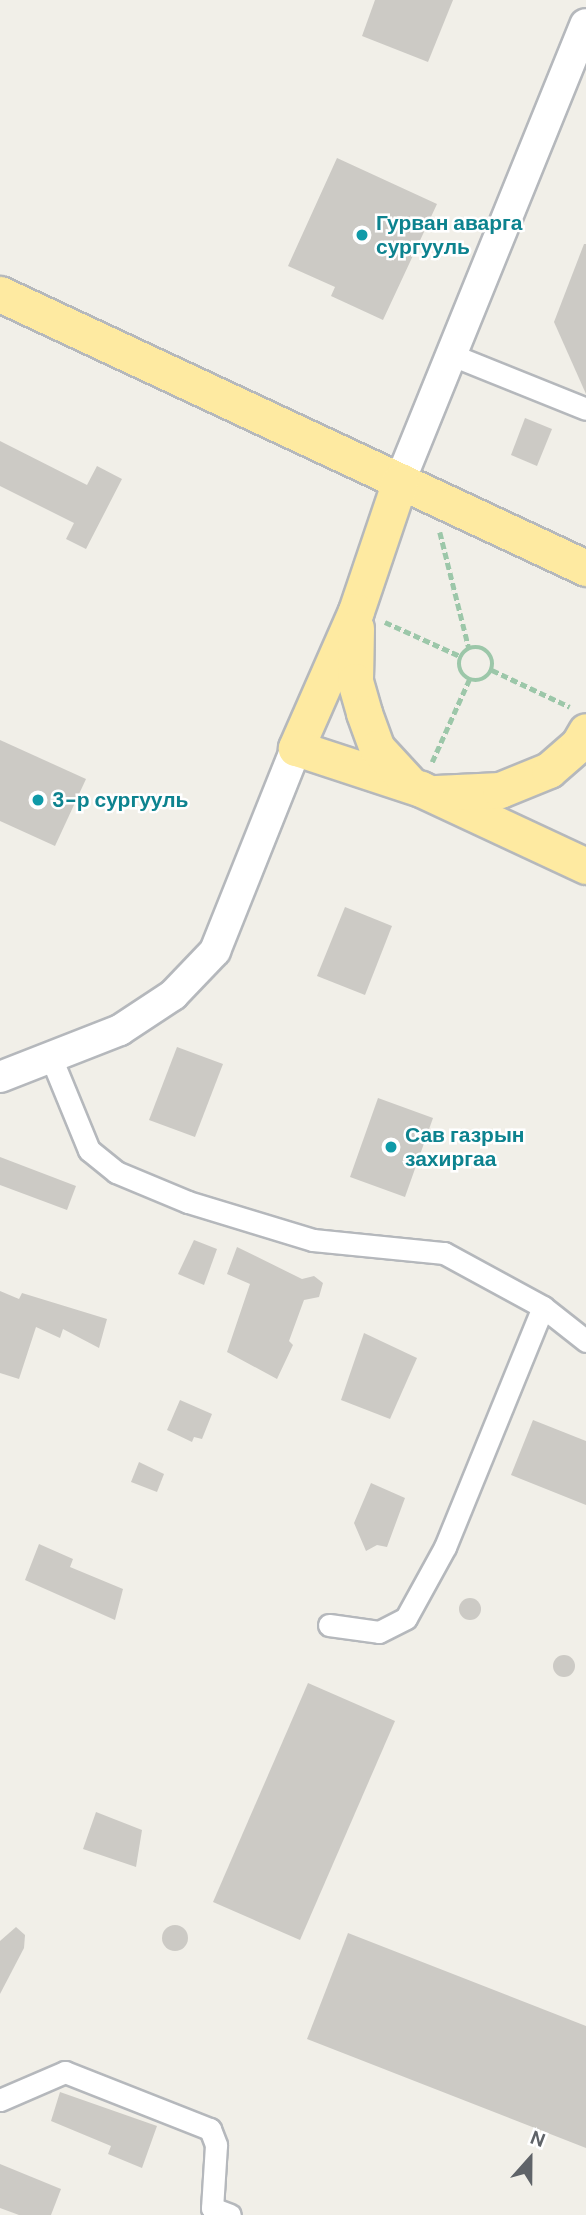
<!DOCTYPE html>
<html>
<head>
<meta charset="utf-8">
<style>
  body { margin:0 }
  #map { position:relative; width:586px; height:2215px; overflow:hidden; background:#f1efe8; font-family:"DM Sans",sans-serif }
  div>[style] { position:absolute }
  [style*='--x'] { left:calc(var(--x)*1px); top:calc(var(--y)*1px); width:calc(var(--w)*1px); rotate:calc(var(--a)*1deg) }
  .building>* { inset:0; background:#cccac5 }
  .round { border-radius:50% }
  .path>* { height:4.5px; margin-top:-2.25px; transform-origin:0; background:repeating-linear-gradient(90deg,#9cc7a9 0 7px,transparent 0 10.5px) }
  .path>.ring { margin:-2.25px; padding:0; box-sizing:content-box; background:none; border:4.5px solid #9cc7a9; border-radius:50% }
  .roads { filter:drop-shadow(2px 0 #b5b8bc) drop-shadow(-2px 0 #b5b8bc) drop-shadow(0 2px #b5b8bc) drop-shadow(0 -2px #b5b8bc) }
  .minor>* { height:21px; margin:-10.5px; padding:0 10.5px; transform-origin:10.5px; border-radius:10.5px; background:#fff }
  .secondary>* { height:30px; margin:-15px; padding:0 15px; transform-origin:15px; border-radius:15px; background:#fff }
  .trunk>* { height:35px; margin:-17.5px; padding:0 17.5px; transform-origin:17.5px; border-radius:17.5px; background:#feeaa1 }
  .dots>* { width:19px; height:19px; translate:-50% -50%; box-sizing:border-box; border:4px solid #fff; border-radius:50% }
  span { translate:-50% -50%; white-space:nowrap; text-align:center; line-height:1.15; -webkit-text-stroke:5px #fff; paint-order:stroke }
  .culture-label { font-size:21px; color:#0d838f; font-weight:700 }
  .left { translate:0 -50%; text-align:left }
  .north { position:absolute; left:495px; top:2124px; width:70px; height:70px; -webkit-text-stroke:5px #fff; paint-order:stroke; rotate:21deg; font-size:19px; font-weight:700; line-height:28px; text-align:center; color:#5f6368 }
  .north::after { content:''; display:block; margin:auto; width:24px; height:32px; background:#5f6368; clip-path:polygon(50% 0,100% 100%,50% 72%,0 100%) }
</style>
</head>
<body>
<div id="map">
  <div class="building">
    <div style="clip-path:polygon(375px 0,453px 0,428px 62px,362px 36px)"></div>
    <div style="clip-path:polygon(337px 158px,437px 204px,383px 320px,331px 296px,335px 287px,288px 266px)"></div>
    <div style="clip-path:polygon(584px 244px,586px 244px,586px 394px,554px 322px)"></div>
    <div style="clip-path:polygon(525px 418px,552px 429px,537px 466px,511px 455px)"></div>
    <div style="clip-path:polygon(0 441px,87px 485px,97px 466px,122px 479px,86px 549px,66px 539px,74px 523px,0 486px)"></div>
    <div style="clip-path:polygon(0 740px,86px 779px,55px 846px,0 821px)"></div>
    <div style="clip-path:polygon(345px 907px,392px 926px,365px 995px,317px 976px)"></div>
    <div style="clip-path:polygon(177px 1047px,223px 1064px,195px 1137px,149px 1120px)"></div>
    <div style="clip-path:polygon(378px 1098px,433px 1118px,405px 1197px,350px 1177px)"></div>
    <div style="clip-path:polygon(0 1157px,76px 1186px,67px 1210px,0 1185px)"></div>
    <div style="clip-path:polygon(194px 1240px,217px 1249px,204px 1285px,178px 1274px)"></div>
    <div style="clip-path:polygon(237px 1247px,302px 1279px,314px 1276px,323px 1283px,319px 1297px,304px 1300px,289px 1341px,293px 1345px,277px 1379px,227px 1352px,250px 1284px,227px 1274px)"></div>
    <div style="clip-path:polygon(0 1291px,19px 1299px,22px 1293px,107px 1319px,99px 1348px,63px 1329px,60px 1338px,36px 1327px,19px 1379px,0 1373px)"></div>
    <div style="clip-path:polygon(364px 1333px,417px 1358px,390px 1419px,341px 1400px)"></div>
    <div style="clip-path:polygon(180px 1400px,212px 1414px,202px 1439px,194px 1437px,192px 1442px,167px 1430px)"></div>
    <div style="clip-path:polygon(533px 1420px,586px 1441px,586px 1505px,511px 1475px)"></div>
    <div style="clip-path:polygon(139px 1462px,164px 1474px,157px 1492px,131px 1482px)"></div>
    <div style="clip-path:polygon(371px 1483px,405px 1498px,387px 1547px,377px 1545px,366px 1551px,354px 1523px)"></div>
    <div style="clip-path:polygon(39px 1544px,73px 1559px,70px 1567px,123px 1589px,115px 1620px,25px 1580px)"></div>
    <div class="round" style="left:459px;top:1598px;width:22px;height:22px"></div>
    <div class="round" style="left:553px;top:1655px;width:22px;height:22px"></div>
    <div style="clip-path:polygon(308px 1683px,395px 1721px,300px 1940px,213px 1902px)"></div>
    <div style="clip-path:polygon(96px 1812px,142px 1830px,136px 1867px,83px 1849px)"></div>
    <div class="round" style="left:162px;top:1925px;width:26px;height:26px"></div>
    <div style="clip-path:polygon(16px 1927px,25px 1935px,24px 1948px,0 1994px,0 1941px)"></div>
    <div style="clip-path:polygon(348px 1933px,586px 2026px,586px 2148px,307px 2039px)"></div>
    <div style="clip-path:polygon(60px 2092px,157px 2126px,142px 2168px,108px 2154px,111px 2146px,51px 2121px)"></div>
    <div style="clip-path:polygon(0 2164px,61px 2189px,51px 2215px,19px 2215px,0 2208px)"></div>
  </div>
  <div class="path">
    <div style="--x:440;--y:532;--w:120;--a:76"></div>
    <div style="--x:385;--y:622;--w:82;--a:24.4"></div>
    <div class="ring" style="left:459px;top:647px;width:29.5px;height:29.5px"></div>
    <div style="--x:492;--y:670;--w:86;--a:25.4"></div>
    <div style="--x:432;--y:762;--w:90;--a:-65.7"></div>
  </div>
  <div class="roads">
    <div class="minor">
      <div style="--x:452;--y:355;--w:144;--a:21.9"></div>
      <div style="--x:50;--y:1055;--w:103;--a:67.7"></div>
      <div style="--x:89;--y:1150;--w:35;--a:39"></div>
      <div style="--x:116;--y:1172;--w:78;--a:22.6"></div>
      <div style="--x:188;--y:1202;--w:131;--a:16.9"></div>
      <div style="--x:313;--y:1240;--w:132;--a:5.7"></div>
      <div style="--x:444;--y:1253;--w:113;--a:28.6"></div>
      <div style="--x:543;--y:1307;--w:55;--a:38.3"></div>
      <div style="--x:329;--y:1625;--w:50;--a:8"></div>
      <div style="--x:379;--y:1632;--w:30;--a:-27"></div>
      <div style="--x:406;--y:1618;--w:81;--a:-61.2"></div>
      <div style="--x:445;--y:1547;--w:259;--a:-67.8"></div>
      <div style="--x:0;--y:2100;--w:71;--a:-23.3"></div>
      <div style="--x:65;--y:2072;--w:156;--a:21.5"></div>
      <div style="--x:210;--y:2129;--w:17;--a:69"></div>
      <div style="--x:216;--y:2145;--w:63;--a:93.6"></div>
      <div style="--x:212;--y:2208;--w:19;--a:21"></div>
    </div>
    <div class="secondary">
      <div style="--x:400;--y:481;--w:493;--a:-67.9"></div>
      <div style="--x:0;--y:1077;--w:129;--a:-21.4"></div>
      <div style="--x:120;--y:1030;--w:64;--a:-33.4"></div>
      <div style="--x:173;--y:995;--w:61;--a:-46.3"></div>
      <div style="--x:215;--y:951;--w:219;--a:-68.2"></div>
    </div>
    <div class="trunk">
      <div style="--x:0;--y:294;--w:647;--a:25.06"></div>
      <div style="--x:400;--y:481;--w:137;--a:108.7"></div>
      <div style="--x:356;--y:611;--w:150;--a:113.7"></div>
      <div style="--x:296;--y:748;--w:132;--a:18.2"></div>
      <div style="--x:421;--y:789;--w:182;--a:25"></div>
      <div style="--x:356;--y:628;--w:53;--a:91.1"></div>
      <div style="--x:355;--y:681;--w:33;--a:74"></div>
      <div style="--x:364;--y:713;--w:37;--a:70"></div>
      <div style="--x:377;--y:748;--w:50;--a:47.4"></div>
      <div style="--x:436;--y:793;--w:64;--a:-2.7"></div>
      <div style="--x:500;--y:790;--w:53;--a:-22.2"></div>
      <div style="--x:549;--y:770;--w:38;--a:-41"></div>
      <div style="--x:578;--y:745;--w:16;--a:-60"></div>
    </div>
  </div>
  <div class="dots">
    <div style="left:362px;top:235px;background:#0f9aa8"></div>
    <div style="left:38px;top:800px;background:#0f9aa8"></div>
    <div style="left:391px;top:1147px;background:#0f9aa8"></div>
  </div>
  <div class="culture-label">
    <span class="left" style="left:376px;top:235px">Гурван аварга<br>сургууль</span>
    <span class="left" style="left:52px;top:800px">3-р сургууль</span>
    <span class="left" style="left:405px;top:1147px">Сав газрын<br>захиргаа</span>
  </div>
  <div class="north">N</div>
</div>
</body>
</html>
